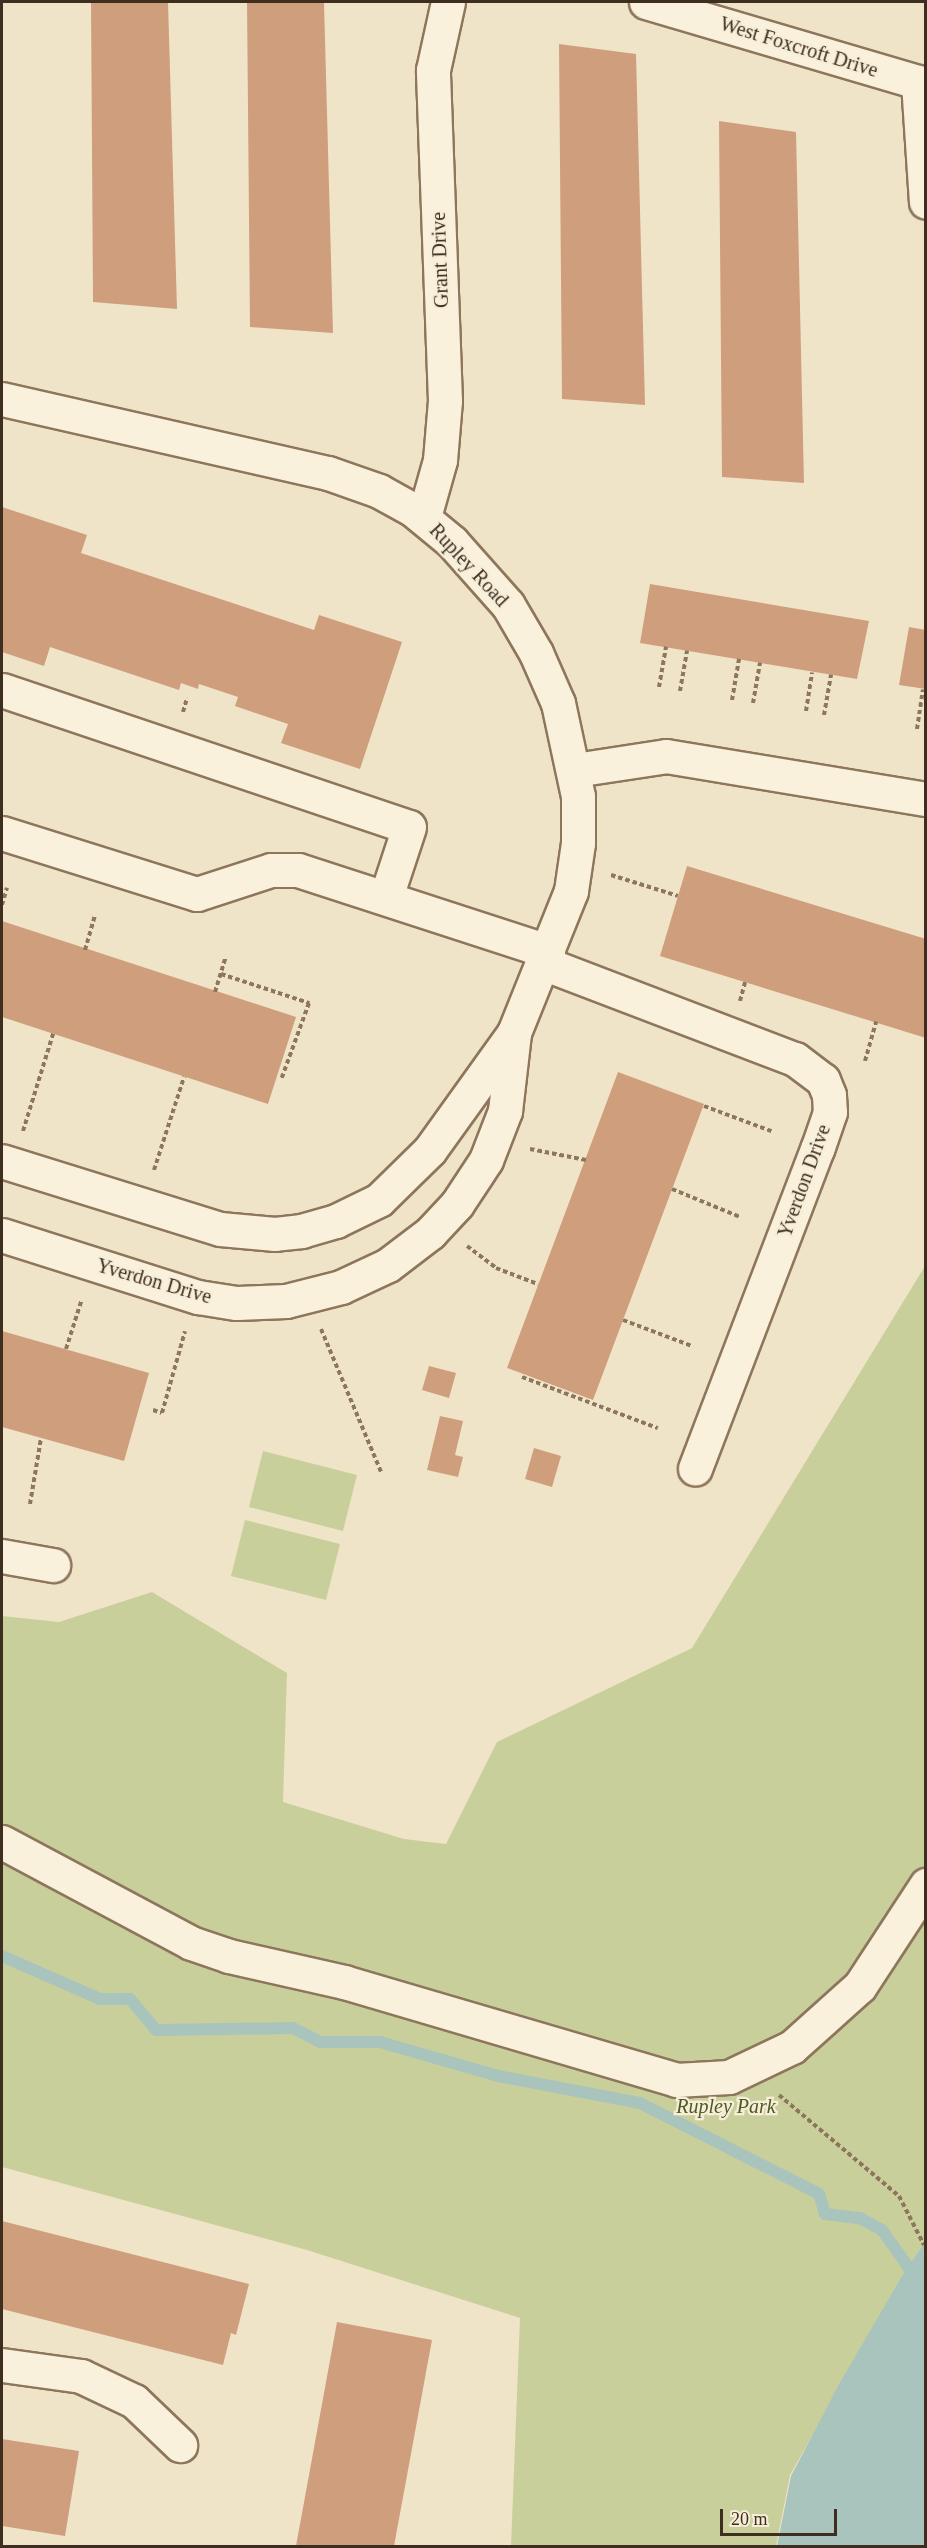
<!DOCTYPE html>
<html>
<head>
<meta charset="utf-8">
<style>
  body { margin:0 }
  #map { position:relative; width:927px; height:2548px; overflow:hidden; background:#f0e4c8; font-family:Georgia,serif }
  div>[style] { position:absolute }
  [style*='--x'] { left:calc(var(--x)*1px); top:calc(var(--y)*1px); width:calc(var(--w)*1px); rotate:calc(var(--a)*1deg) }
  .green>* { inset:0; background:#c9cf9b }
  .water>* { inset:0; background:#a9c4bc }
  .stream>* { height:12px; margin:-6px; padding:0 6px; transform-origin:6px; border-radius:6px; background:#a9c4bc }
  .building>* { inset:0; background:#cf9f7d }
  .path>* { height:4px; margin-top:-2px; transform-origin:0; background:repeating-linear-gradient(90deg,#8d765c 0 4.5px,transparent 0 7.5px) }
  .roads { filter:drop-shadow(2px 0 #8d765c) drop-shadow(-2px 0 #8d765c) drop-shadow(0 2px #8d765c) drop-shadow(0 -2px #8d765c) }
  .minor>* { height:33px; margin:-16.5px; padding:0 16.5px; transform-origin:16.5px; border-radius:16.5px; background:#faf1dc }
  span { translate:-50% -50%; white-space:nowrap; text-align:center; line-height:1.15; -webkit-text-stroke:4.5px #f7eed8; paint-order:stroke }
  .street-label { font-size:20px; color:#3d2e20 }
  .park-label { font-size:20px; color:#4d5a26; font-style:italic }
  .frame { position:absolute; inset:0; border:3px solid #3d2e20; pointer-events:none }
  .scale { position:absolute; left:720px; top:2509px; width:117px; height:27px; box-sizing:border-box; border:3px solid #3d2e20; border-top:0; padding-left:8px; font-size:18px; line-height:21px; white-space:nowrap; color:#3d2e20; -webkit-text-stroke:4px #f7eed8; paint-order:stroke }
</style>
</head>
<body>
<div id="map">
  <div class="green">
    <div style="clip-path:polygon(925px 1266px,925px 2244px,906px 2269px,790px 2475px,776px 2546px,511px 2546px,520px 2318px,307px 2250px,2px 2167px,2px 1616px,59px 1622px,152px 1592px,287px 1673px,283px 1802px,404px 1839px,446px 1844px,497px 1742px,692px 1648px)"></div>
    <div style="clip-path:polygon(263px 1451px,357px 1475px,343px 1531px,249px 1507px)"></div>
    <div style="clip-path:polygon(245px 1520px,340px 1544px,326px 1600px,231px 1576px)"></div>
  </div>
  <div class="water">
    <div style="clip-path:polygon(925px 2243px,925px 2546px,777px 2546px,791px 2476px,838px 2386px,906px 2269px)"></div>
  </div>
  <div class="stream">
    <div style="--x:2;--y:1956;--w:107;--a:23.7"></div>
    <div style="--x:100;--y:1999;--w:30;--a:0"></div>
    <div style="--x:130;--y:1999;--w:40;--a:50"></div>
    <div style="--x:156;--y:2030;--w:137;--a:-0.8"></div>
    <div style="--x:293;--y:2028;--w:30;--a:27"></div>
    <div style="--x:320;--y:2042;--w:60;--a:0"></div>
    <div style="--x:380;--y:2042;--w:123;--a:16.1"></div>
    <div style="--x:498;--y:2076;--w:145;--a:10.8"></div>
    <div style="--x:640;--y:2103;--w:201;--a:26.9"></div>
    <div style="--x:819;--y:2194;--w:21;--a:73"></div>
    <div style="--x:825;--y:2214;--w:35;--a:7"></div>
    <div style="--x:860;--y:2218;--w:25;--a:29"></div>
    <div style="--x:882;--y:2230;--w:76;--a:54.6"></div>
  </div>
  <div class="building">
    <div style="clip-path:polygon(91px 2px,168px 2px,177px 309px,93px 302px)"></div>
    <div style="clip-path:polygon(247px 2px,324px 2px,333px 333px,250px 327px)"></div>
    <div style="clip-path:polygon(559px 44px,636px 54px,645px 405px,562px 399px)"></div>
    <div style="clip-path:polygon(719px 121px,796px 132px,804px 483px,722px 477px)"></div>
    <div style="clip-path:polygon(2px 507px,87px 535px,81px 553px,314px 630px,319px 615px,402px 642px,360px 769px,281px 743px,288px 724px,235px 706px,238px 697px,199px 684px,198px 689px,181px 683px,179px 690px,50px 647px,44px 666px,2px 652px)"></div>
    <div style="clip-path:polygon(650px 584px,869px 621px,857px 679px,640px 643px)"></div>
    <div style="clip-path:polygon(909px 627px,926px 630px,926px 689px,899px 685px)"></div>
    <div style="clip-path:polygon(687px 866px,926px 939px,926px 1038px,660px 956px)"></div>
    <div style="clip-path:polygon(2px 921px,296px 1017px,268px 1104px,2px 1017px)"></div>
    <div style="clip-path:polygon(618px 1072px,704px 1104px,593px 1400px,507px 1368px)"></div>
    <div style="clip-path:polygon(2px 1331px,149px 1373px,124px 1461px,2px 1427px)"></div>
    <div style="clip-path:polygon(429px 1366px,456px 1373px,449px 1398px,422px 1390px)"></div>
    <div style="clip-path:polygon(440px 1416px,463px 1421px,455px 1455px,463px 1457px,458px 1477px,427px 1470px)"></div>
    <div style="clip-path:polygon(534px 1448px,561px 1456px,552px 1487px,525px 1479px)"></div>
    <div style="clip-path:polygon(2px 2221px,249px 2284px,236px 2335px,231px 2333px,223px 2365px,2px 2309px)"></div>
    <div style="clip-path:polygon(337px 2322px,432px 2340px,394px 2546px,296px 2546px)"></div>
    <div style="clip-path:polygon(2px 2439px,79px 2451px,65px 2536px,2px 2526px)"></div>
  </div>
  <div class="path">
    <div style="--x:659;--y:687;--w:41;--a:-80.1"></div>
    <div style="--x:680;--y:691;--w:41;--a:-80.1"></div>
    <div style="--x:732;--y:700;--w:42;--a:-80.3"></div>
    <div style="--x:753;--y:703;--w:41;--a:-80.1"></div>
    <div style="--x:806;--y:711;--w:39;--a:-81"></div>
    <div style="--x:183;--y:712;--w:15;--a:-74"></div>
    <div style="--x:824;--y:715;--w:41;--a:-80.1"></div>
    <div style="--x:917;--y:729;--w:40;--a:-81.5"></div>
    <div style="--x:611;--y:875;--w:70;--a:17.4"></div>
    <div style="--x:2;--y:905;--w:18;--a:-74"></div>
    <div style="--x:85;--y:950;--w:35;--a:-74"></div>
    <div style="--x:221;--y:974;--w:93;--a:18.2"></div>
    <div style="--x:309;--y:1003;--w:82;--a:110"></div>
    <div style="--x:215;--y:992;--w:37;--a:-73"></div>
    <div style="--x:740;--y:1001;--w:20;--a:-75"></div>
    <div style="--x:865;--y:1061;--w:41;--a:-74.2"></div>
    <div style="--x:704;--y:1106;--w:72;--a:20.5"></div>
    <div style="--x:23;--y:1131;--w:102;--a:-72.8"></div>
    <div style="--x:530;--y:1149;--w:57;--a:11.1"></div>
    <div style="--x:154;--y:1170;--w:98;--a:-72.1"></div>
    <div style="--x:672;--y:1189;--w:74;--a:22.4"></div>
    <div style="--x:467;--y:1246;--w:36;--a:37"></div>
    <div style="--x:496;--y:1268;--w:45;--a:20.9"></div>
    <div style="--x:623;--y:1320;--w:74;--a:20.6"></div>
    <div style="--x:321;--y:1329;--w:157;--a:67.2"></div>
    <div style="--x:66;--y:1349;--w:52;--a:-72.3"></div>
    <div style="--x:522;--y:1377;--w:145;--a:20.6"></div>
    <div style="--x:153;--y:1410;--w:9;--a:18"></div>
    <div style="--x:162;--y:1413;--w:85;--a:-74.3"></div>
    <div style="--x:30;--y:1504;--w:67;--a:-80.5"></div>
    <div style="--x:779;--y:2095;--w:157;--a:40.1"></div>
    <div style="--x:899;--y:2196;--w:55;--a:63"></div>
  </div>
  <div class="roads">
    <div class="minor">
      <div style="--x:646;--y:2;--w:284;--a:16.4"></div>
      <div style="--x:918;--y:82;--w:120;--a:86.2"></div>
      <div style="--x:2;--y:399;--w:334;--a:12.8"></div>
      <div style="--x:328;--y:473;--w:54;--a:19.4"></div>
      <div style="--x:379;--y:491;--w:38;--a:29"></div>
      <div style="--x:412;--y:509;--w:52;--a:39.5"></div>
      <div style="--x:452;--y:542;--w:84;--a:48.4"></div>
      <div style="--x:508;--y:605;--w:56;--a:59.7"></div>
      <div style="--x:536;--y:653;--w:55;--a:66.3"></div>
      <div style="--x:558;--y:703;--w:95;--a:77.9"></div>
      <div style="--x:578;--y:796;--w:47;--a:90"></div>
      <div style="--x:578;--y:843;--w:49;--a:98.3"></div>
      <div style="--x:571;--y:891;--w:153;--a:111.9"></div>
      <div style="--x:514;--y:1033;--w:144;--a:125.7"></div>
      <div style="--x:430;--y:1150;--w:71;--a:135.6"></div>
      <div style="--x:379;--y:1200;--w:48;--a:154"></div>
      <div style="--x:336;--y:1221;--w:35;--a:164"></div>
      <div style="--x:302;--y:1231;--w:27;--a:174"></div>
      <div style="--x:275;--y:1234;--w:55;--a:-174.8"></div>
      <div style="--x:220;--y:1229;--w:228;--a:-162.7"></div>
      <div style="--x:424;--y:517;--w:59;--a:-74.3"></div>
      <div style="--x:440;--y:460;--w:59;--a:-85.2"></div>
      <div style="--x:445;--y:401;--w:331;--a:-92.1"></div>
      <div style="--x:433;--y:70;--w:70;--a:-77.6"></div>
      <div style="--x:2;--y:690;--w:429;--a:18.6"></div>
      <div style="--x:409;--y:827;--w:74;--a:108.2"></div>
      <div style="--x:575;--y:770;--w:92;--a:-8.7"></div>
      <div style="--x:666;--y:756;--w:264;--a:9.4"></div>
      <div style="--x:2;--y:833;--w:204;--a:17.4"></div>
      <div style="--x:197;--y:894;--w:78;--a:-18"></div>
      <div style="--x:271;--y:870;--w:27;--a:0"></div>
      <div style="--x:298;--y:870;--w:263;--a:18"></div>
      <div style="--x:543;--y:963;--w:270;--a:20.9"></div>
      <div style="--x:795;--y:1059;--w:35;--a:37"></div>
      <div style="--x:823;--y:1080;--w:16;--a:68"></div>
      <div style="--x:829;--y:1095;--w:17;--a:87"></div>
      <div style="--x:830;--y:1112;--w:39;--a:109"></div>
      <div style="--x:817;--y:1149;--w:342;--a:110.9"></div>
      <div style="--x:2;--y:1235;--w:206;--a:17.6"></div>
      <div style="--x:198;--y:1297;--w:39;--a:9"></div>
      <div style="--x:237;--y:1303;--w:49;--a:-2.3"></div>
      <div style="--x:286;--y:1301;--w:57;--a:-14.3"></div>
      <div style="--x:341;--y:1287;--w:52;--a:-25.1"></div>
      <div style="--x:388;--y:1265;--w:53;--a:-37.3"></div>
      <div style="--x:430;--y:1233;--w:40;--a:-47"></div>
      <div style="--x:457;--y:1204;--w:53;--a:-56.6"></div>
      <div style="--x:486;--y:1160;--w:53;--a:-68.8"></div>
      <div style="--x:505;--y:1111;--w:79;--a:-83.4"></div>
      <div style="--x:2;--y:1556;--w:52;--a:10"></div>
      <div style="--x:2;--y:1842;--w:214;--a:28.1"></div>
      <div style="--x:191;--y:1943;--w:40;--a:18.9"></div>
      <div style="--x:229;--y:1956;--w:118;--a:12.7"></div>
      <div style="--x:344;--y:1982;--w:346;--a:16.4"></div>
      <div style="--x:676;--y:2080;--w:53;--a:-3.2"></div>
      <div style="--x:729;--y:2077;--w:70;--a:-25.5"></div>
      <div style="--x:792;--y:2047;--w:91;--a:-41.9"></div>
      <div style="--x:860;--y:1986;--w:121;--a:-56.8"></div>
      <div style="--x:2;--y:2365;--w:80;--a:7.9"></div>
      <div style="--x:81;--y:2376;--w:59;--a:25.3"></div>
      <div style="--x:134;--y:2401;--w:64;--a:43.7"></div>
    </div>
  </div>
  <div class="street-label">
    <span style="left:799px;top:47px;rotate:17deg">West Foxcroft Drive</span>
    <span style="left:440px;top:260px;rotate:-92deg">Grant Drive</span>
    <span style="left:469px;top:565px;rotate:47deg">Rupley Road</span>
    <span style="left:804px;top:1181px;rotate:-70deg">Yverdon Drive</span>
    <span style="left:154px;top:1281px;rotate:16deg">Yverdon Drive</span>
  </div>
  <div class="park-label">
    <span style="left:726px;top:2106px">Rupley Park</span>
  </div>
  <div class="frame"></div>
  <div class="scale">20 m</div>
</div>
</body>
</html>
